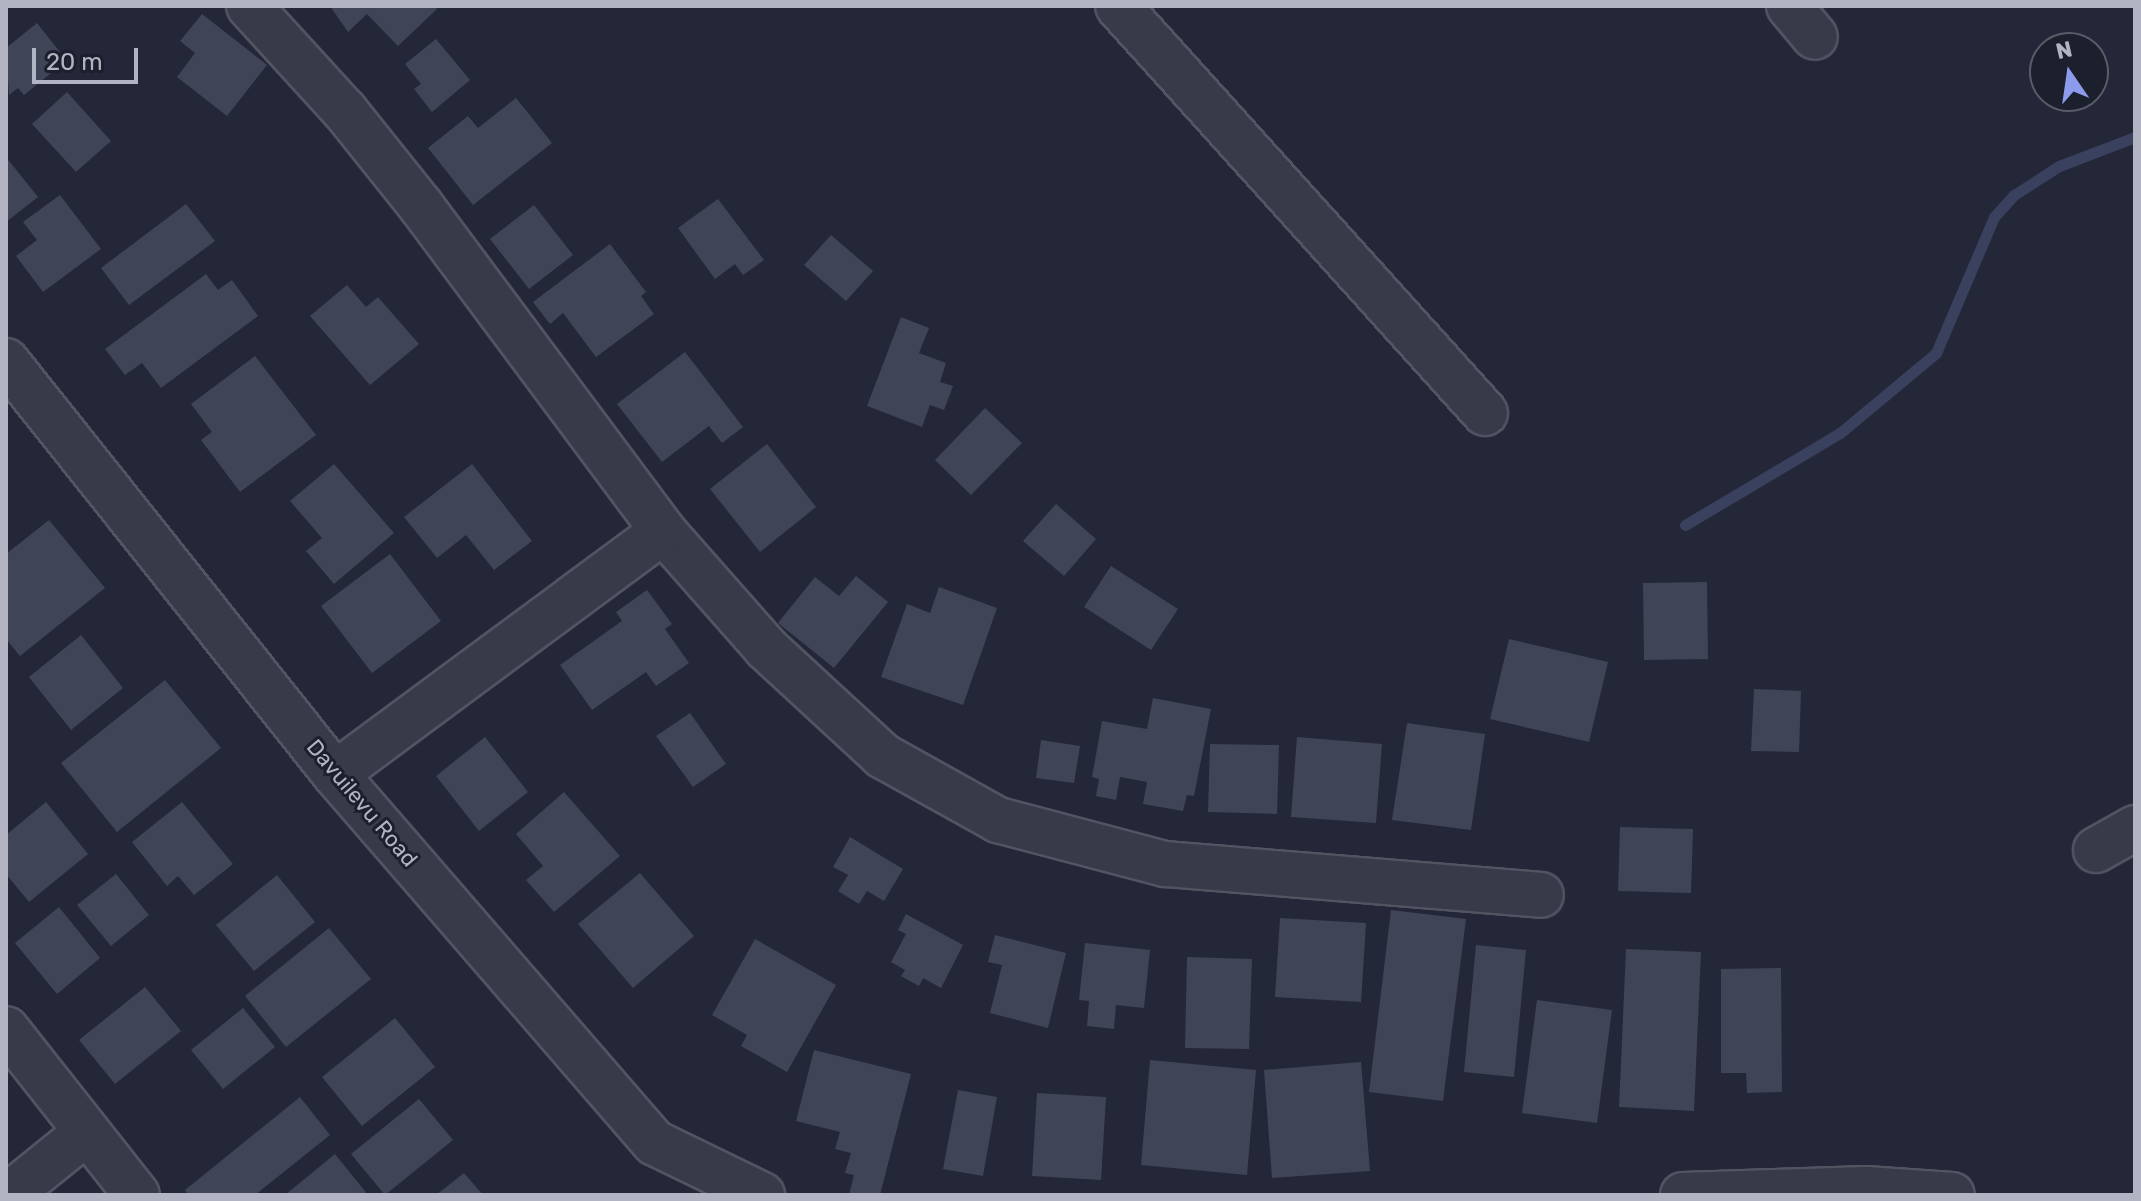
<!DOCTYPE html>
<html>
<head>
<meta charset="utf-8">
<style>
  body { margin:0 }
  #map { position:relative; width:2141px; height:1201px; overflow:hidden; background:#232737; font-family:Rubik,sans-serif }
  div>[style] { position:absolute }
  [style*='--x'] { left:calc(var(--x)*1px); top:calc(var(--y)*1px); width:calc(var(--w)*1px); rotate:calc(var(--a)*1deg) }
  .stream>* { height:11px; margin:-5.5px; padding:0 5.5px; transform-origin:5.5px; border-radius:5.5px; background:#3a415f }
  .building>* { inset:0; background:#404457 }
  .roads { filter:drop-shadow(2px 0 #525462) drop-shadow(-2px 0 #525462) drop-shadow(0 2px #525462) drop-shadow(0 -2px #525462) }
  .minor>* { height:44px; margin:-22px; padding:0 22px; transform-origin:22px; border-radius:22px; background:#373a48 }
  span { translate:-50% -50%; white-space:nowrap; text-align:center; line-height:1.15; -webkit-text-stroke:6px #1c1f2c; paint-order:stroke }
  .street-label { font-size:22px; color:#b2b4c4 }
  .frame { position:absolute; inset:0; border:8px solid #b2b4c4; pointer-events:none }
  .north { position:absolute; left:2029px; top:32px; width:80px; height:80px; box-sizing:border-box; background:#1c1f2c; border:2px solid #585b69; border-radius:50%; rotate:347deg; font-size:22px; font-weight:700; line-height:32px; text-align:center; color:#b2b4c4 }
  .north::after { content:''; display:block; margin:auto; width:28px; height:36px; background:#8d9bed; clip-path:polygon(50% 0,100% 100%,50% 72%,0 100%) }
  .scale { position:absolute; left:32px; top:48px; width:106px; height:36px; box-sizing:border-box; border:4px solid #b2b4c4; border-top:0; padding-left:10px; font-size:24px; line-height:28px; white-space:nowrap; color:#b2b4c4; -webkit-text-stroke:6px #1c1f2c; paint-order:stroke }
</style>
</head>
<body>
<div id="map">
  <div class="stream">
    <div style="--x:1685;--y:525;--w:180;--a:-30.7"></div>
    <div style="--x:1840;--y:433;--w:125;--a:-39.8"></div>
    <div style="--x:1936;--y:353;--w:148;--a:-66.9"></div>
    <div style="--x:1994;--y:217;--w:30;--a:-48"></div>
    <div style="--x:2014;--y:195;--w:54;--a:-32.8"></div>
    <div style="--x:2059;--y:166;--w:81;--a:-20.9"></div>
  </div>
  <div class="building">
    <div style="clip-path:polygon(330px 6px,435px 6px,437px 9px,398px 46px,367px 14px,348px 32px)"></div>
    <div style="clip-path:polygon(202px 14px,267px 65px,227px 116px,177px 77px,195px 53px,180px 41px)"></div>
    <div style="clip-path:polygon(37px 23px,60px 52px,49px 60px,56px 69px,24px 95px,18px 88px,9px 95px,6px 48px)"></div>
    <div style="clip-path:polygon(436px 39px,470px 80px,432px 112px,414px 89px,421px 84px,405px 64px)"></div>
    <div style="clip-path:polygon(67px 92px,111px 141px,76px 172px,32px 124px)"></div>
    <div style="clip-path:polygon(516px 98px,552px 143px,473px 205px,428px 148px,468px 116px,478px 128px)"></div>
    <div style="clip-path:polygon(6px 157px,38px 197px,6px 222px)"></div>
    <div style="clip-path:polygon(60px 195px,101px 249px,43px 292px,16px 256px,37px 240px,23px 222px)"></div>
    <div style="clip-path:polygon(718px 199px,764px 260px,743px 275px,735px 264px,715px 279px,678px 228px)"></div>
    <div style="clip-path:polygon(186px 204px,215px 241px,129px 305px,101px 268px)"></div>
    <div style="clip-path:polygon(534px 205px,573px 255px,529px 289px,490px 239px)"></div>
    <div style="clip-path:polygon(831px 235px,873px 271px,846px 301px,804px 265px)"></div>
    <div style="clip-path:polygon(610px 244px,646px 292px,641px 296px,654px 314px,596px 357px,563px 313px,550px 324px,533px 302px)"></div>
    <div style="clip-path:polygon(206px 274px,218px 290px,232px 280px,258px 316px,161px 388px,142px 363px,125px 375px,105px 349px)"></div>
    <div style="clip-path:polygon(347px 285px,366px 307px,378px 297px,419px 344px,370px 385px,310px 316px)"></div>
    <div style="clip-path:polygon(901px 317px,929px 328px,919px 353px,946px 363px,940px 382px,953px 386px,944px 410px,930px 405px,922px 427px,867px 406px)"></div>
    <div style="clip-path:polygon(685px 352px,743px 427px,722px 443px,709px 426px,662px 462px,617px 404px)"></div>
    <div style="clip-path:polygon(255px 356px,316px 435px,240px 492px,201px 440px,212px 432px,191px 404px)"></div>
    <div style="clip-path:polygon(985px 408px,1022px 443px,971px 495px,935px 460px)"></div>
    <div style="clip-path:polygon(767px 444px,816px 507px,760px 552px,710px 489px)"></div>
    <div style="clip-path:polygon(334px 464px,394px 533px,334px 584px,306px 551px,322px 538px,290px 501px)"></div>
    <div style="clip-path:polygon(472px 464px,532px 541px,494px 570px,466px 535px,437px 558px,404px 517px)"></div>
    <div style="clip-path:polygon(1056px 504px,1096px 539px,1064px 576px,1023px 541px)"></div>
    <div style="clip-path:polygon(49px 520px,105px 588px,20px 656px,6px 639px,6px 554px)"></div>
    <div style="clip-path:polygon(390px 554px,441px 621px,372px 673px,321px 606px)"></div>
    <div style="clip-path:polygon(1111px 566px,1178px 609px,1151px 650px,1084px 607px)"></div>
    <div style="clip-path:polygon(856px 576px,888px 602px,834px 668px,778px 623px,815px 577px,839px 596px)"></div>
    <div style="clip-path:polygon(1707px 582px,1708px 659px,1644px 660px,1643px 583px)"></div>
    <div style="clip-path:polygon(939px 587px,997px 608px,963px 705px,881px 677px,907px 604px,930px 613px)"></div>
    <div style="clip-path:polygon(647px 590px,672px 624px,665px 629px,689px 663px,656px 686px,646px 672px,592px 710px,560px 665px,622px 621px,616px 612px)"></div>
    <div style="clip-path:polygon(81px 635px,123px 688px,71px 730px,29px 677px)"></div>
    <div style="clip-path:polygon(1509px 639px,1608px 662px,1589px 742px,1490px 719px)"></div>
    <div style="clip-path:polygon(165px 680px,221px 748px,117px 832px,61px 763px)"></div>
    <div style="clip-path:polygon(1754px 689px,1801px 691px,1799px 752px,1751px 751px)"></div>
    <div style="clip-path:polygon(1153px 698px,1211px 709px,1194px 796px,1187px 795px,1183px 811px,1143px 804px,1147px 782px,1120px 777px,1116px 800px,1096px 796px,1099px 779px,1092px 777px,1102px 721px,1147px 729px)"></div>
    <div style="clip-path:polygon(690px 713px,726px 764px,693px 787px,656px 736px)"></div>
    <div style="clip-path:polygon(1407px 723px,1485px 734px,1471px 830px,1392px 820px)"></div>
    <div style="clip-path:polygon(485px 737px,528px 792px,479px 831px,436px 776px)"></div>
    <div style="clip-path:polygon(1297px 737px,1382px 744px,1376px 823px,1291px 817px)"></div>
    <div style="clip-path:polygon(1041px 740px,1080px 746px,1074px 783px,1036px 778px)"></div>
    <div style="clip-path:polygon(1210px 744px,1279px 745px,1277px 814px,1208px 812px)"></div>
    <div style="clip-path:polygon(564px 792px,620px 856px,554px 912px,526px 880px,543px 866px,516px 834px)"></div>
    <div style="clip-path:polygon(46px 802px,88px 854px,29px 902px,6px 874px,6px 835px)"></div>
    <div style="clip-path:polygon(182px 802px,233px 864px,194px 895px,178px 876px,167px 886px,132px 842px)"></div>
    <div style="clip-path:polygon(1620px 827px,1693px 829px,1691px 893px,1618px 891px)"></div>
    <div style="clip-path:polygon(850px 837px,903px 869px,884px 901px,867px 891px,859px 904px,838px 891px,848px 875px,833px 867px)"></div>
    <div style="clip-path:polygon(640px 873px,694px 936px,633px 988px,578px 924px)"></div>
    <div style="clip-path:polygon(116px 874px,149px 915px,111px 946px,77px 905px)"></div>
    <div style="clip-path:polygon(277px 875px,315px 922px,254px 971px,216px 925px)"></div>
    <div style="clip-path:polygon(59px 907px,100px 958px,57px 994px,15px 943px)"></div>
    <div style="clip-path:polygon(1391px 910px,1466px 919px,1443px 1101px,1369px 1092px)"></div>
    <div style="clip-path:polygon(906px 914px,963px 945px,941px 988px,923px 978px,919px 986px,901px 976px,905px 970px,891px 962px,906px 934px,898px 930px)"></div>
    <div style="clip-path:polygon(1280px 918px,1366px 923px,1361px 1002px,1275px 997px)"></div>
    <div style="clip-path:polygon(329px 928px,371px 979px,286px 1047px,245px 996px)"></div>
    <div style="clip-path:polygon(995px 935px,1066px 953px,1048px 1028px,990px 1013px,1002px 965px,988px 962px)"></div>
    <div style="clip-path:polygon(755px 939px,836px 985px,787px 1072px,741px 1046px,747px 1035px,712px 1015px)"></div>
    <div style="clip-path:polygon(1085px 943px,1150px 950px,1144px 1008px,1116px 1005px,1114px 1029px,1087px 1026px,1089px 1001px,1079px 1000px)"></div>
    <div style="clip-path:polygon(1476px 945px,1526px 950px,1514px 1077px,1464px 1072px)"></div>
    <div style="clip-path:polygon(1626px 949px,1701px 952px,1694px 1111px,1619px 1107px)"></div>
    <div style="clip-path:polygon(1187px 957px,1252px 959px,1249px 1049px,1185px 1048px)"></div>
    <div style="clip-path:polygon(1781px 968px,1782px 1092px,1747px 1093px,1746px 1073px,1721px 1073px,1721px 969px)"></div>
    <div style="clip-path:polygon(145px 987px,181px 1031px,115px 1084px,79px 1040px)"></div>
    <div style="clip-path:polygon(1537px 1000px,1612px 1010px,1597px 1123px,1522px 1113px)"></div>
    <div style="clip-path:polygon(243px 1008px,275px 1047px,223px 1089px,191px 1050px)"></div>
    <div style="clip-path:polygon(395px 1018px,435px 1067px,362px 1126px,322px 1077px)"></div>
    <div style="clip-path:polygon(814px 1050px,911px 1074px,880px 1195px,849px 1195px,854px 1175px,845px 1173px,851px 1153px,835px 1149px,840px 1132px,796px 1121px)"></div>
    <div style="clip-path:polygon(1150px 1060px,1256px 1070px,1247px 1175px,1141px 1165px)"></div>
    <div style="clip-path:polygon(1361px 1062px,1370px 1171px,1272px 1178px,1264px 1070px)"></div>
    <div style="clip-path:polygon(958px 1090px,997px 1097px,983px 1176px,943px 1169px)"></div>
    <div style="clip-path:polygon(1037px 1093px,1106px 1097px,1101px 1180px,1032px 1176px)"></div>
    <div style="clip-path:polygon(300px 1097px,330px 1135px,255px 1195px,189px 1195px,185px 1190px)"></div>
    <div style="clip-path:polygon(419px 1099px,453px 1140px,385px 1195px,351px 1154px)"></div>
    <div style="clip-path:polygon(335px 1154px,368px 1195px,285px 1195px)"></div>
    <div style="clip-path:polygon(464px 1173px,483px 1195px,436px 1195px)"></div>
  </div>
  <div class="roads">
    <div class="minor">
      <div style="--x:249;--y:6;--w:142;--a:47.6"></div>
      <div style="--x:345;--y:111;--w:122;--a:51.3"></div>
      <div style="--x:421;--y:206;--w:405;--a:53.3"></div>
      <div style="--x:663;--y:531;--w:156;--a:48.6"></div>
      <div style="--x:766;--y:648;--w:159;--a:42.7"></div>
      <div style="--x:883;--y:756;--w:132;--a:29.1"></div>
      <div style="--x:998;--y:820;--w:173;--a:14.8"></div>
      <div style="--x:1165;--y:864;--w:377;--a:4.7"></div>
      <div style="--x:1118;--y:6;--w:548;--a:47.96"></div>
      <div style="--x:1789;--y:6;--w:40;--a:50"></div>
      <div style="--x:6;--y:361;--w:528;--a:51.46"></div>
      <div style="--x:335;--y:774;--w:488;--a:49.1"></div>
      <div style="--x:655;--y:1143;--w:119;--a:25.9"></div>
      <div style="--x:335;--y:774;--w:408;--a:-36.5"></div>
      <div style="--x:2096;--y:850;--w:45;--a:-29.4"></div>
      <div style="--x:6;--y:1029;--w:211;--a:51.7"></div>
      <div style="--x:9;--y:1195;--w:100;--a:-38.9"></div>
      <div style="--x:1683;--y:1195;--w:183;--a:-1.9"></div>
      <div style="--x:1866;--y:1189;--w:86;--a:4"></div>
    </div>
  </div>
  <div class="street-label">
    <span style="left:362px;top:803px;rotate:50deg">Davuilevu Road</span>
  </div>
  <div class="frame"></div>
  <div class="north">N</div>
  <div class="scale">20 m</div>
</div>
</body>
</html>
